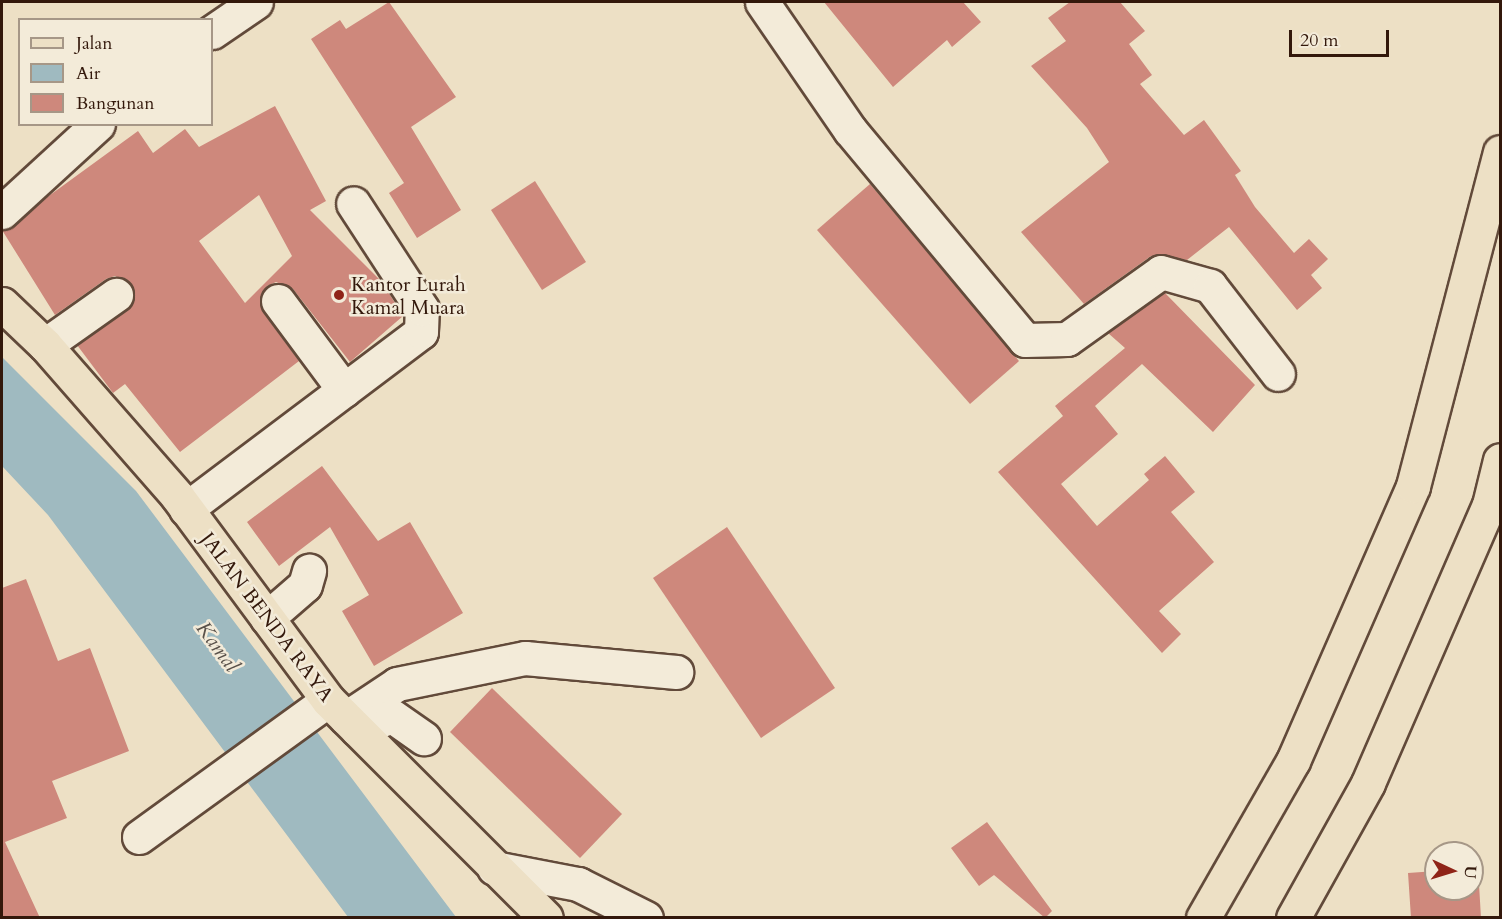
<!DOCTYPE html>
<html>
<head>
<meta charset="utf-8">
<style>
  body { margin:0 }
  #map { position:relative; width:1502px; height:919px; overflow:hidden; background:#ede0c5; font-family:Cardo,serif }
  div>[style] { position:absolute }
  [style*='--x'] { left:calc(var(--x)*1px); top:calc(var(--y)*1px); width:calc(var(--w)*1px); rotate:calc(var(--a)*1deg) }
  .water>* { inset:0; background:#9fbac0 }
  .building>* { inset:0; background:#ce887c }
  .roads { filter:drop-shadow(2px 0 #624a3a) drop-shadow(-2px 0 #624a3a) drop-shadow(0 2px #624a3a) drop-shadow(0 -2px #624a3a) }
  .minor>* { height:33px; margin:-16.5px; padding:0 16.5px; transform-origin:16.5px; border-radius:16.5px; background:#f3ebd9 }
  .major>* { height:33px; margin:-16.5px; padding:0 16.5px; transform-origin:16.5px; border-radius:16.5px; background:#ede0c5 }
  .highway>* { height:33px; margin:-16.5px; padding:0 16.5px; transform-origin:16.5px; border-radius:16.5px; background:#ede0c5 }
  .dots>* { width:16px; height:16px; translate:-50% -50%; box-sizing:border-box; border:3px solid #f3ebd9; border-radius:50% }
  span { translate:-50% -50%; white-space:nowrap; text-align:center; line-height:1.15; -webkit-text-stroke:5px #f3ebd9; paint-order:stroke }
  .poi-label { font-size:20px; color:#33180b }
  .left { translate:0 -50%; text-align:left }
  .street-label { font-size:20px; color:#33180b }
  .water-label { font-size:21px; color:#59514a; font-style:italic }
  .frame { position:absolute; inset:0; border:3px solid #33180b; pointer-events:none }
  .legend { position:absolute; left:18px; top:18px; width:195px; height:108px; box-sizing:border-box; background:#f3ebd9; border:2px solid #a69787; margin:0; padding:8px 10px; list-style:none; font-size:18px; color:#33180b }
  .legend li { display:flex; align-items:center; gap:12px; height:30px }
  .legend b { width:30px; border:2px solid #a69787 }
  .north { position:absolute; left:1424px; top:841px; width:60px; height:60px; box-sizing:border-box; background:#f3ebd9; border:2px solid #a69787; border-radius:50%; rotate:94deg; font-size:16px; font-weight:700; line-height:24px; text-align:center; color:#33180b }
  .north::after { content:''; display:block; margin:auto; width:21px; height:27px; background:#8f2418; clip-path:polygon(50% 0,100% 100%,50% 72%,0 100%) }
  .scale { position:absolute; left:1289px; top:30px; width:100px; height:27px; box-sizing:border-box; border:3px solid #33180b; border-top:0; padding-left:8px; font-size:18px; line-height:21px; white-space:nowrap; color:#33180b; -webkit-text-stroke:4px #f3ebd9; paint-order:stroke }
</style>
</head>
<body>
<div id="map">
  <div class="water">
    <div style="clip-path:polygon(2px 357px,136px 491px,456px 917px,348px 917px,48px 515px,2px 466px)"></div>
  </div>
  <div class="building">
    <div style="clip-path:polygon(389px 2px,456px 97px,411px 127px,461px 210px,417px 238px,389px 193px,404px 183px,311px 39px,340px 20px,346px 29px)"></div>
    <div style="clip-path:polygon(824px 2px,963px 2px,981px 22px,952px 47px,947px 40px,893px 87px)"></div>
    <div style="clip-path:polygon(1070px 2px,1120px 2px,1145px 31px,1129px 44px,1152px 75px,1140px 84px,1184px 135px,1204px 120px,1241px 171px,1235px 175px,1255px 207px,1294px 253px,1309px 239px,1328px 259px,1311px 275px,1322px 288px,1297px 310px,1229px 227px,1187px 260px,1151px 256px,1084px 304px,1021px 232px,1109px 162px,1087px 128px,1031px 66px,1066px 41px,1048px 18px)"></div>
    <div style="clip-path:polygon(evenodd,275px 106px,326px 201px,310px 210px,382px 282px,403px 316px,350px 362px,293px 289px,276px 282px,267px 286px,261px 294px,263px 312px,299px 361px,180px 452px,125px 384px,113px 393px,77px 345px,127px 310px,135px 294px,131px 284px,115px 276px,106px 279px,55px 315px,2px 230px,138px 131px,153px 153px,185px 129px,199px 147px,275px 106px,259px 195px,292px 256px,245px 303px,199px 241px,259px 195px)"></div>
    <div style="clip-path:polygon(535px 181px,586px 262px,542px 290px,491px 210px)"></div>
    <div style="clip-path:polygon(870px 184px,1019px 361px,970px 404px,817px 230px)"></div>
    <div style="clip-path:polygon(1165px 293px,1255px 385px,1213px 432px,1142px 364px,1095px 406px,1118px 434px,1061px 484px,1097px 526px,1149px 480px,1144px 474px,1165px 456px,1195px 492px,1171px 512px,1214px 562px,1159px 611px,1181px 634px,1162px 653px,998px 472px,1063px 416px,1055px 406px,1125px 348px,1108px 333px)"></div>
    <div style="clip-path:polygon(322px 466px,378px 541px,410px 522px,463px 613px,374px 666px,342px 611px,369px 595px,330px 527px,279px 566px,247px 522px)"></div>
    <div style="clip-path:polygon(727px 527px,835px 688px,761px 738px,653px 578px)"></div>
    <div style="clip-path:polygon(26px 579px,58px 661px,90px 648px,129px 751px,52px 781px,67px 818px,5px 842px,40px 918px,2px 918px,2px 588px)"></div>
    <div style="clip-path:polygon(492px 688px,622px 814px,580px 858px,450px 732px)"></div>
    <div style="clip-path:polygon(987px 822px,1052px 911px,1045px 918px,994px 875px,979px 886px,951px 848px)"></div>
    <div style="clip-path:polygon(1478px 867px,1481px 918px,1411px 918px,1408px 873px,1436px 871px,1436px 889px,1472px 889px,1472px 868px)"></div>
  </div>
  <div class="roads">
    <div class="minor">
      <div style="--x:762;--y:2;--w:155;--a:55.5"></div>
      <div style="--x:850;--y:130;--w:273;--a:50.2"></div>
      <div style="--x:1025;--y:340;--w:42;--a:-1.4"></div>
      <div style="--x:1067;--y:339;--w:115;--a:-35.5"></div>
      <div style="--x:1161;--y:272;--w:51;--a:15.9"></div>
      <div style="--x:1210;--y:286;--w:111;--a:52.3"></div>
      <div style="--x:212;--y:32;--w:53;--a:-34.3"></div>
      <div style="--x:2;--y:212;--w:130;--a:-42.5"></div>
      <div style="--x:278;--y:301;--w:111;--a:53.4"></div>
      <div style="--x:45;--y:345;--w:87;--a:-35.2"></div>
      <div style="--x:186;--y:509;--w:294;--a:-37"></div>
      <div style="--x:421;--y:332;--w:23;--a:-88"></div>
      <div style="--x:422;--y:309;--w:126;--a:-123.1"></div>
      <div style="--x:267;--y:618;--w:50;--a:-41"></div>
      <div style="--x:305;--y:585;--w:15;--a:-74"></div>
      <div style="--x:346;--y:718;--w:61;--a:-33.7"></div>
      <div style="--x:397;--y:684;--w:131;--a:-11.5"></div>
      <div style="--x:525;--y:658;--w:152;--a:5.3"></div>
      <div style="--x:357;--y:729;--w:37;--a:-20"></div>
      <div style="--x:392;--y:716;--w:39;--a:35"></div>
      <div style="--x:139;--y:837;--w:233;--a:-35.9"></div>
      <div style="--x:494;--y:868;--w:86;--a:10.8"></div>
      <div style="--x:578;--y:884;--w:76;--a:26.6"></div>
    </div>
    <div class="major">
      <div style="--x:2;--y:304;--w:59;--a:43.6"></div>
      <div style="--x:45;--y:345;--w:201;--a:48.8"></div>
      <div style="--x:177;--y:496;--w:254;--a:53.5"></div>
      <div style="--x:328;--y:700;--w:308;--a:45"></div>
    </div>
    <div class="highway">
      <div style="--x:1203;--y:918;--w:181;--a:-60.2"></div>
      <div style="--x:1293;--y:761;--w:300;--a:-66.4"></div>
      <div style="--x:1413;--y:486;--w:345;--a:-75.4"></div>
      <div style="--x:1293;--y:918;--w:154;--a:-60.9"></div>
      <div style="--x:1368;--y:783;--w:303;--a:-66.5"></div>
      <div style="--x:1489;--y:505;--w:46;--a:-76.3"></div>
    </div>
  </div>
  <div class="dots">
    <div style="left:339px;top:295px;background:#8f2418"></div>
  </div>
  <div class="poi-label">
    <span class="left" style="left:351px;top:296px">Kantor Lurah<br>Kamal Muara</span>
  </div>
  <div class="street-label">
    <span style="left:267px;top:617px;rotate:53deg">JALAN BENDA RAYA</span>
  </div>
  <div class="water-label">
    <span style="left:217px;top:647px;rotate:54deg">Kamal</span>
  </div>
  <div class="frame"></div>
  <ul class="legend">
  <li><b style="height:8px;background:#ede0c5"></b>Jalan</li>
  <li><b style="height:16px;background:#9fbac0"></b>Air</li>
  <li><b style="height:16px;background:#ce887c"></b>Bangunan</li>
  </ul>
  <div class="north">U</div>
  <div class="scale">20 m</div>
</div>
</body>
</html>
